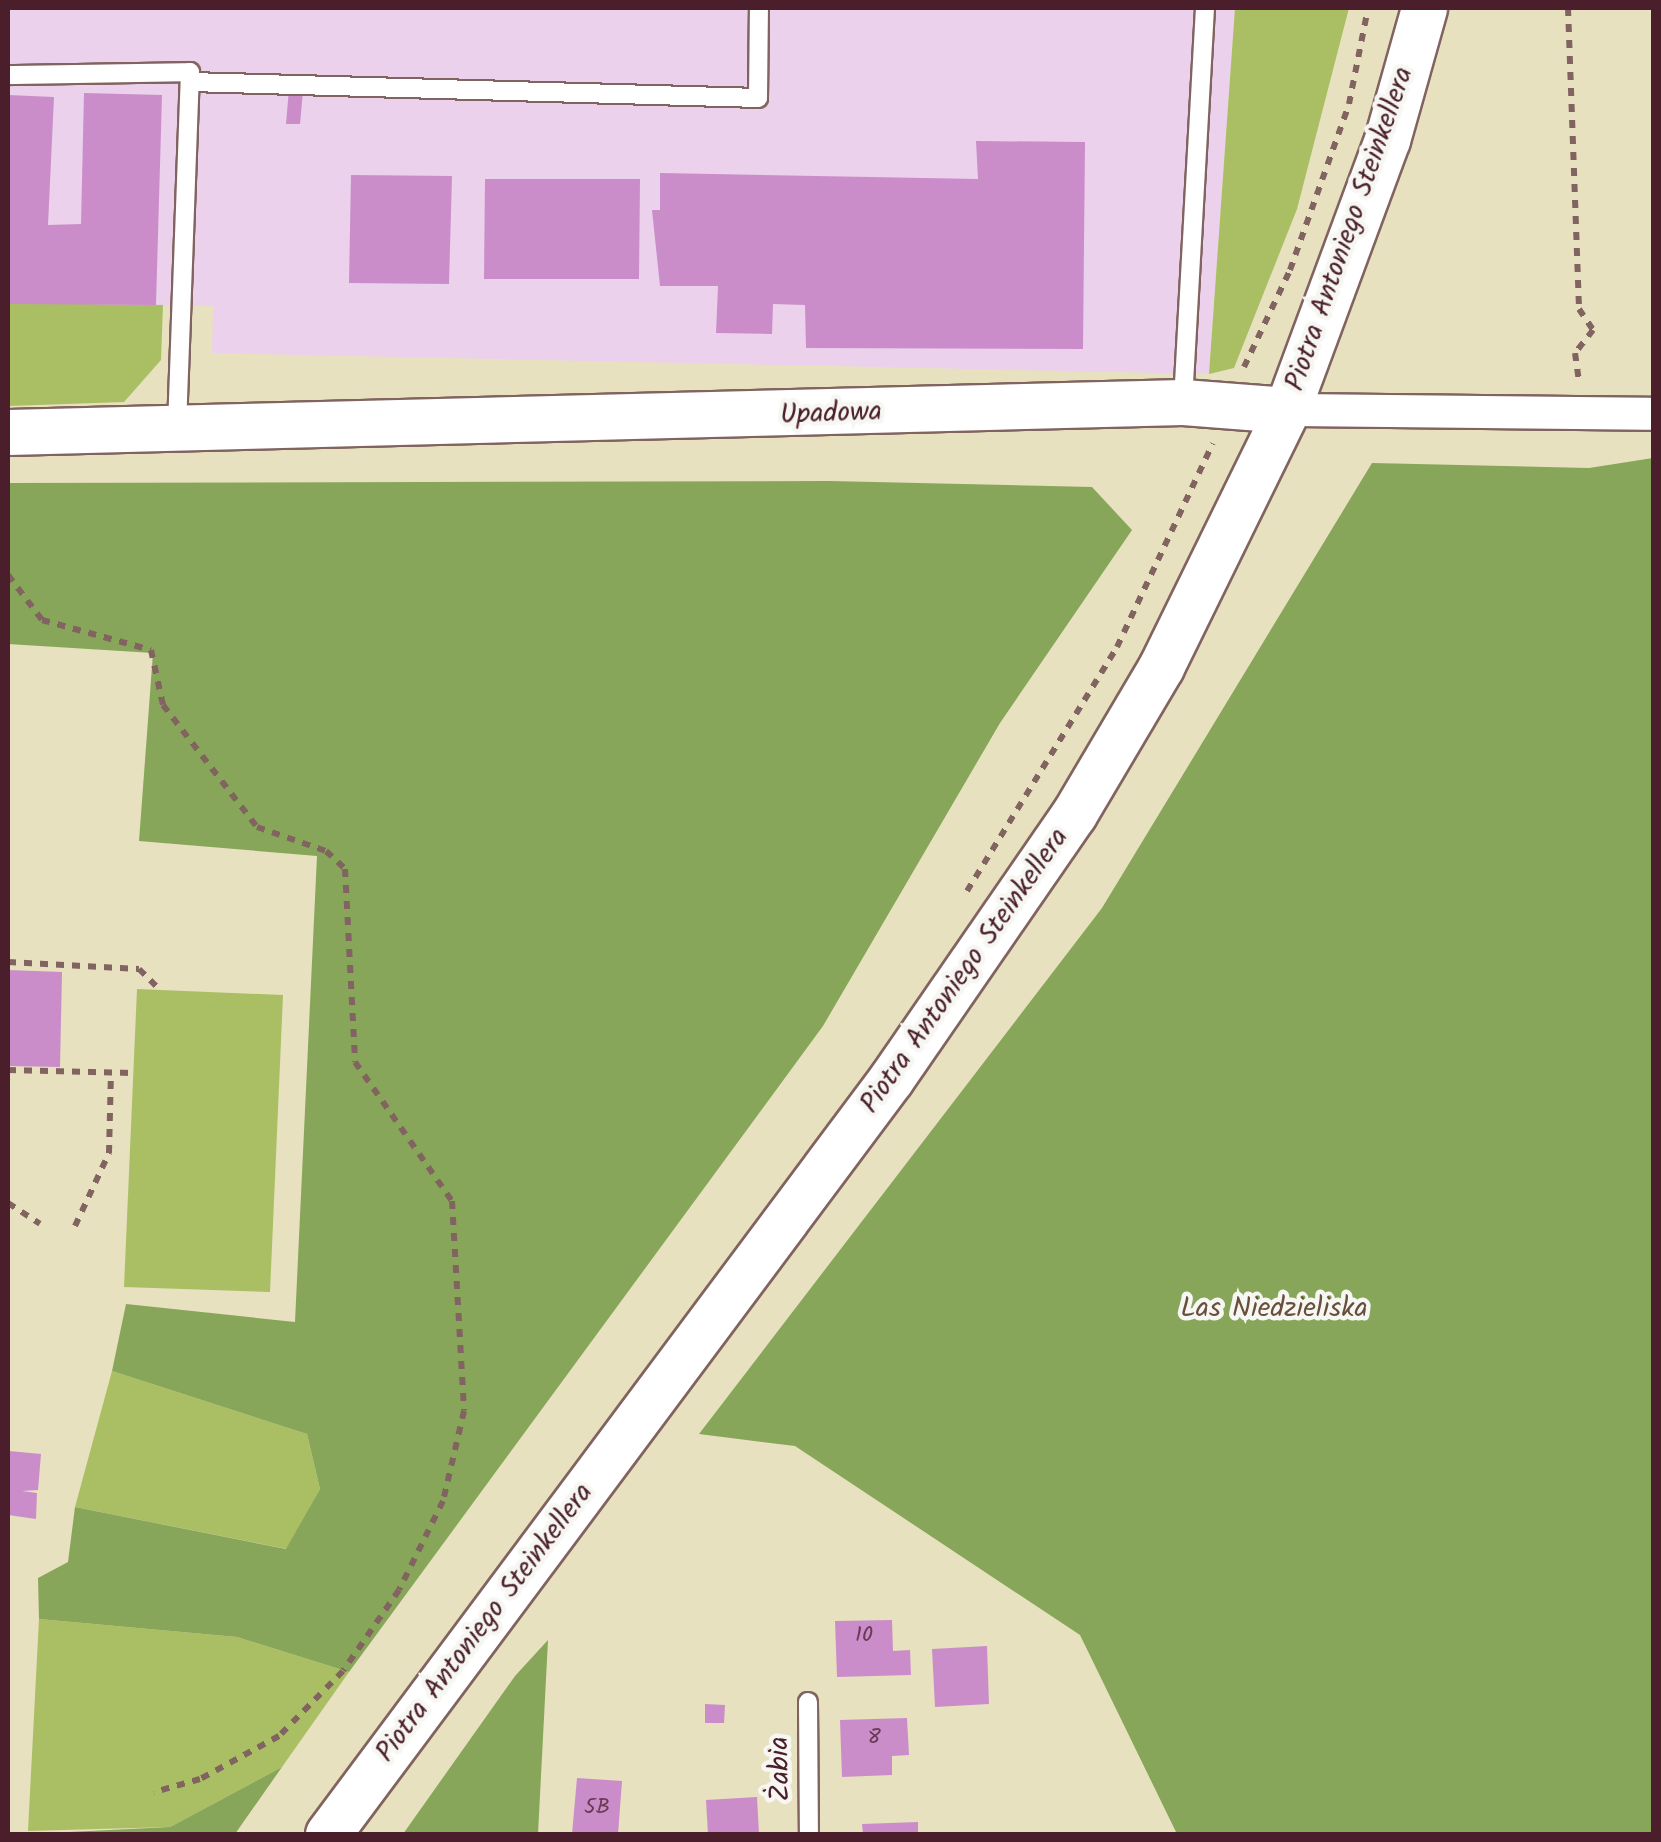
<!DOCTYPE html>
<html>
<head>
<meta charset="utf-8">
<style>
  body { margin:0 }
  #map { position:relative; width:1661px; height:1842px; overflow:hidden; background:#e7e1bf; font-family:Kalam,sans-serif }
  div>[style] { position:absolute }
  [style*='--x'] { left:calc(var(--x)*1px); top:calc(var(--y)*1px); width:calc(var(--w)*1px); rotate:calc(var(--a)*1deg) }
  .built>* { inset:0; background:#ebd1eb }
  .green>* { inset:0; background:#aabf63 }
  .forest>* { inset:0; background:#87a659 }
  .building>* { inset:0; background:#ca8dca }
  .path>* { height:6px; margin-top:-3px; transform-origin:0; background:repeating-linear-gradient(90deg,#81635f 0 8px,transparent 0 16px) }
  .roads { filter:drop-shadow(2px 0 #81635f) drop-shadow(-2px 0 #81635f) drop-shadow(0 2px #81635f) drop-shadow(0 -2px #81635f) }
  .lane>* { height:18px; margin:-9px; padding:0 9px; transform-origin:9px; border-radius:9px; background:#fff }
  .street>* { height:32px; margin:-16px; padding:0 16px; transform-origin:16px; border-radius:16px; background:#fff }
  .secondary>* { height:45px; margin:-22.5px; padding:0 22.5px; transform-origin:22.5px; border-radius:22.5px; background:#fff }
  span { translate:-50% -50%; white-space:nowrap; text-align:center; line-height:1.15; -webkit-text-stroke:9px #f6f6f2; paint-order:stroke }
  .number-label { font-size:22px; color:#6a3a53 }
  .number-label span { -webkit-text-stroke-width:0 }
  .street-label { font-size:28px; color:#4a1f2b }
  .park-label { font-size:28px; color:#674f3c }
  .frame { position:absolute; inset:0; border:10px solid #4a1f2b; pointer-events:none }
</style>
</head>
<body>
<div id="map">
  <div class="built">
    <div style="clip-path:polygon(8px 8px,1235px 8px,1209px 374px,212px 353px,213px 306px,8px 304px)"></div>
  </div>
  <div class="green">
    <div style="clip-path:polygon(1235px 8px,1349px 8px,1297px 209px,1234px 368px,1209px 374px)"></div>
    <div style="clip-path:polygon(8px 303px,163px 305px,161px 360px,124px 402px,8px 406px)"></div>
    <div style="clip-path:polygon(137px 989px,283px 995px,270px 1292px,124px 1287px)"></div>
    <div style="clip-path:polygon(112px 1371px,307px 1434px,320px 1489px,287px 1549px,75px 1507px)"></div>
    <div style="clip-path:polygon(39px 1619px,237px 1637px,349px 1672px,282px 1767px,170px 1827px,28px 1831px)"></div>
  </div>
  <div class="forest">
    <div style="clip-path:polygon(1653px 458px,1653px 1834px,1177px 1834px,1080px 1635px,795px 1446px,699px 1434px,1102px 908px,1372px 463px,1589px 468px)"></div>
    <div style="clip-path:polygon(829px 481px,1092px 487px,1132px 530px,1000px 723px,823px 1026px,349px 1672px,237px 1637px,39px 1619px,38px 1578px,68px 1562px,75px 1507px,286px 1549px,320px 1489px,307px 1434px,112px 1371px,126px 1304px,295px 1322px,317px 856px,139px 841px,153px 653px,8px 644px,8px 483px)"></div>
    <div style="clip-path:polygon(548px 1640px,538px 1834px,403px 1834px,515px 1676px)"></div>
    <div style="clip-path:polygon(282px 1767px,235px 1834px,28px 1834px,170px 1827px)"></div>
  </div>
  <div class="building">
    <div style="clip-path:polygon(289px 89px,303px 91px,300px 124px,286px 124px)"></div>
    <div style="clip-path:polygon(84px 93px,162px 95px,156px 305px,8px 304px,8px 95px,54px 97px,48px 225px,81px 224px)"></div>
    <div style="clip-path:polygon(976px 141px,1085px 142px,1083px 349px,806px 348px,805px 305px,773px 304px,772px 334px,716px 333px,718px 286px,660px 286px,652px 210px,660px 210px,660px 173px,978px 179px)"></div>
    <div style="clip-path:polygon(351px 175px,452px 176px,449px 284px,349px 283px)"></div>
    <div style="clip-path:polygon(485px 179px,640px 179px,639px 279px,484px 279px)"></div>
    <div style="clip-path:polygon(8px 970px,62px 972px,60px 1067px,8px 1066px)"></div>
    <div style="clip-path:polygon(9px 1451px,41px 1454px,38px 1490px,22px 1491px,37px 1493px,36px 1519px,8px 1515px)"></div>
    <div style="clip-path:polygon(892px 1620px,893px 1651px,910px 1650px,911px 1675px,837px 1677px,835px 1621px)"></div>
    <div style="clip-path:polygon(987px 1646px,989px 1704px,935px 1707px,932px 1649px)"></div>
    <div style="clip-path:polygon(705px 1704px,725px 1705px,724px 1723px,705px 1723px)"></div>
    <div style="clip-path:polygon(907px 1718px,909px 1755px,892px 1756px,892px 1775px,842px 1777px,840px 1720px)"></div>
    <div style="clip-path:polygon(577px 1778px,622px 1781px,618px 1834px,572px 1834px)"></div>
    <div style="clip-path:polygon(757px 1797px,759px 1834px,708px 1834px,706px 1800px)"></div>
    <div style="clip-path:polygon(918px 1822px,918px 1834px,863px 1834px,862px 1824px)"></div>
  </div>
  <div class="path">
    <div style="--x:1568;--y:8;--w:301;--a:87.9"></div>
    <div style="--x:1579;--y:309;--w:25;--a:56"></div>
    <div style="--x:1593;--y:330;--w:29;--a:128"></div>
    <div style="--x:1575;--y:353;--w:27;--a:82"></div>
    <div style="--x:1244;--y:367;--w:107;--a:-64.6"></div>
    <div style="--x:1290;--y:270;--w:176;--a:-70.4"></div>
    <div style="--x:1349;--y:104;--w:98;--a:-78.8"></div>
    <div style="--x:8;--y:575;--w:56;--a:52.9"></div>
    <div style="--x:42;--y:620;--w:113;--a:15.4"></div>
    <div style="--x:151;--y:650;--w:56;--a:77.7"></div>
    <div style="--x:163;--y:705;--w:154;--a:52.4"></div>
    <div style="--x:257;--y:827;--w:73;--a:19.2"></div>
    <div style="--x:326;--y:851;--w:26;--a:43"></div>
    <div style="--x:345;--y:869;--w:193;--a:87"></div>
    <div style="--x:355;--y:1062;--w:169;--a:55.1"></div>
    <div style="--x:452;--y:1201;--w:210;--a:86.7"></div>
    <div style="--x:464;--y:1411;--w:92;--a:103.1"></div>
    <div style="--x:443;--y:1501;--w:99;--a:116.3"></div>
    <div style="--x:399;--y:1590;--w:98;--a:124.7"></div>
    <div style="--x:343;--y:1671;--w:91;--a:134.6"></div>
    <div style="--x:279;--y:1736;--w:90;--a:151.4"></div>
    <div style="--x:200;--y:1779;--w:48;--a:164.2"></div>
    <div style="--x:967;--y:891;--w:286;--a:-58.4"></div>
    <div style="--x:1117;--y:647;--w:225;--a:-64.8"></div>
    <div style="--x:8;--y:962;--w:131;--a:3.1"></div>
    <div style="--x:139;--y:969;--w:30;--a:45"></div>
    <div style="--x:8;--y:1070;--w:125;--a:1.4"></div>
    <div style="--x:8;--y:1203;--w:38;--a:33"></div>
    <div style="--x:75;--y:1226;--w:81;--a:-65"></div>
    <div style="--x:109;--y:1153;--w:80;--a:-88.6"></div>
  </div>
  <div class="roads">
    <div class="lane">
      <div style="--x:8;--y:75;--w:182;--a:-0.9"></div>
      <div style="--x:190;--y:72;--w:355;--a:92.1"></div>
      <div style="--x:190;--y:82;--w:568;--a:1.61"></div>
      <div style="--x:758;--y:98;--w:90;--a:-89.4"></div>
      <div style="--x:1183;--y:401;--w:394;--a:-86.8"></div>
      <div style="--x:808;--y:1702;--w:132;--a:89.6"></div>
    </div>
    <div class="street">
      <div style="--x:1287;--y:410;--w:367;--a:0.6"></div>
    </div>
    <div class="secondary">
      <div style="--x:8;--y:432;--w:1175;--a:-1.46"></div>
      <div style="--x:1183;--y:402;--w:104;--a:4.4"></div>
      <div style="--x:328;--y:1834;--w:942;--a:-53.29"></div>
      <div style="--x:891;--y:1079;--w:322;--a:-55.4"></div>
      <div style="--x:1074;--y:814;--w:171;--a:-59.4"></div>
      <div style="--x:1161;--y:667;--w:286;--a:-63.9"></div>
      <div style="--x:1287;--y:410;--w:288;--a:-69.7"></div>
      <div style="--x:1387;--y:140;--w:137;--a:-74.3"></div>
    </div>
  </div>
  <div class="number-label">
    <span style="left:864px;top:1636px">10</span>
    <span style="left:874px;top:1738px">8</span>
    <span style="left:597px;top:1808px">5B</span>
  </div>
  <div class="street-label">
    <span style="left:1350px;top:229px;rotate:-71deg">Piotra Antoniego Steinkellera</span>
    <span style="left:831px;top:414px;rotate:-2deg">Upadowa</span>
    <span style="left:965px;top:971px;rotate:-55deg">Piotra Antoniego Steinkellera</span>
    <span style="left:485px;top:1623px;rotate:-53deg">Piotra Antoniego Steinkellera</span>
    <span style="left:781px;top:1769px;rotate:-91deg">Żabia</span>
  </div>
  <div class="park-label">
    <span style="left:1274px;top:1309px">Las Niedzieliska</span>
  </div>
  <div class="frame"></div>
</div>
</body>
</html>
